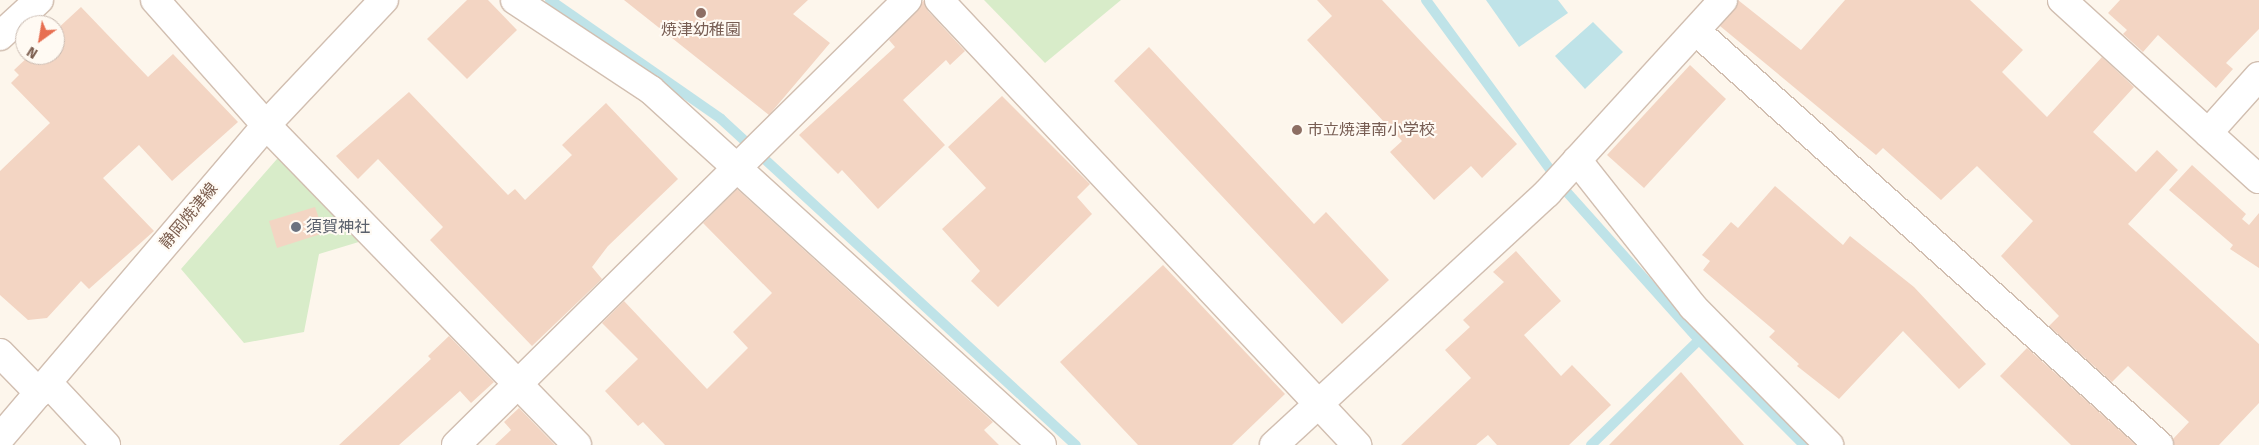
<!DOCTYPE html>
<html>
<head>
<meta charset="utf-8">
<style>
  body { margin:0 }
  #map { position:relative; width:2259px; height:445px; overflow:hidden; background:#fdf6ec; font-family:"Fira Sans","Noto Sans JP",sans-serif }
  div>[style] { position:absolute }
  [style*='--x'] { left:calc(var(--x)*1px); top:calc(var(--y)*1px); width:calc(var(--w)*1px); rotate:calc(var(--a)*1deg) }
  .green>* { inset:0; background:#d8ecc9 }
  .water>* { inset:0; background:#bfe3e8 }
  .stream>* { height:10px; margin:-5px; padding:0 5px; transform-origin:5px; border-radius:5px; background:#bfe3e8 }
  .building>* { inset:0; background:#f3d5c3 }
  .roads { filter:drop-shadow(1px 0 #d1beb0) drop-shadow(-1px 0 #d1beb0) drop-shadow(0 1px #d1beb0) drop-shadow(0 -1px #d1beb0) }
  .street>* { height:28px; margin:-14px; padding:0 14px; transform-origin:14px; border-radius:14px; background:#fff }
  .secondary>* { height:28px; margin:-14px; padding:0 14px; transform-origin:14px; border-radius:14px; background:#fff }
  .dots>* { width:14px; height:14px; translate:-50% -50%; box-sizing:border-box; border:2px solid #fffaf3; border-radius:50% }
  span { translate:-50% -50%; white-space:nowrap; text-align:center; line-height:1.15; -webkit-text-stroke:4px #fffaf3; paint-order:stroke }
  .education-label { font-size:16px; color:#785e54 }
  .left { translate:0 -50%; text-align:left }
  .street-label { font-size:16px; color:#7a5c4d }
  .worship-label { font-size:16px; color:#5b616d }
  .north { position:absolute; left:15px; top:15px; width:50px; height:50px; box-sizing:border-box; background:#fffaf3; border:1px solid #cabbb1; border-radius:50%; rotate:212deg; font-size:14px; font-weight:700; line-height:20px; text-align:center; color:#7a5c4d }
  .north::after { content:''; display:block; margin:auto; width:18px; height:22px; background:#e76f51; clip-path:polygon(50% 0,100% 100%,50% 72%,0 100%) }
</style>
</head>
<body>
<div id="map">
  <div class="green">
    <div style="clip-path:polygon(984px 0,1121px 0,1045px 63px)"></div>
    <div style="clip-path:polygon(284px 151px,362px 241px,319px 254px,304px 332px,244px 343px,181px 269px)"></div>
  </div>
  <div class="water">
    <div style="clip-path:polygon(1486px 0,1558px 0,1568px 13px,1519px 47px)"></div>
    <div style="clip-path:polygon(1593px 22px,1623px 52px,1585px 89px,1555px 56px)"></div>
  </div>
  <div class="stream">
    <div style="--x:550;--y:0;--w:208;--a:34.8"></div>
    <div style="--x:721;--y:119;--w:482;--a:42.6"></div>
    <div style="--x:1426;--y:0;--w:235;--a:53.8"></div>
    <div style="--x:1565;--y:190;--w:201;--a:48.2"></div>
    <div style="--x:1699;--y:340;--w:148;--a:45"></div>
    <div style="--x:1591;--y:445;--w:151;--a:-44.2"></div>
  </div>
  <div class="building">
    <div style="clip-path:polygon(467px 0,488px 0,517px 30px,467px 79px,427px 39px)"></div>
    <div style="clip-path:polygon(624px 0,808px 0,793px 14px,830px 43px,769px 115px)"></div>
    <div style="clip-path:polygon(924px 0,928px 11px,965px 51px,950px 65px,946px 60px,903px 100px,945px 145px,878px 209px,842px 170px,838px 174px,799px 135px,895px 47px,889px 40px)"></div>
    <div style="clip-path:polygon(1317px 0,1382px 0,1517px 144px,1482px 178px,1471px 166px,1434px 200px,1390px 152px,1402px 141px,1307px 40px,1332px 16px)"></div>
    <div style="clip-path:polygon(1738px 0,1801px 50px,1845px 0,1970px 0,2023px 50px,2002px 72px,2047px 117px,2102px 57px,2134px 87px,2093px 132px,2136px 172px,2157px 150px,2178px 170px,2128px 224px,2259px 344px,2259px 403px,2219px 445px,2174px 445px,2173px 439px,2189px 422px,2128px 366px,2112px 382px,2049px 326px,2059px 316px,2001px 256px,2033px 221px,1977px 166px,1941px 200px,1883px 148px,1876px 155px,1720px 26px)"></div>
    <div style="clip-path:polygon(2120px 0,2259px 0,2259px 29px,2226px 63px,2233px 69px,2216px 88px,2158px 35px,2143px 52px,2123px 34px,2127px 30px,2108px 13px)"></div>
    <div style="clip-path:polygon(81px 7px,148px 77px,173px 54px,238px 122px,172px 181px,139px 145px,103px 178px,154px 231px,89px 289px,81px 281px,47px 318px,28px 320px,0 295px,0 171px,50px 123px,11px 83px,19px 75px,14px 70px,30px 55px,55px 55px,55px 31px)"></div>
    <div style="clip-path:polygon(1149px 47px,1314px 224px,1326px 212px,1389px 280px,1342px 324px,1114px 81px)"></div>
    <div style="clip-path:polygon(1690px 65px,1726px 99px,1644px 188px,1607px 155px)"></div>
    <div style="clip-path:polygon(409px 92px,508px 195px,515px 189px,525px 200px,572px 155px,562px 145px,606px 103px,678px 179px,608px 246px,592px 267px,602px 279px,532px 346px,430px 240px,443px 227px,378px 159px,358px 179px,336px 156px)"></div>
    <div style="clip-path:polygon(1002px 96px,1090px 184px,1077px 197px,1092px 214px,998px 307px,971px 281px,980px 271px,942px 229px,986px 188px,948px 147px)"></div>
    <div style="clip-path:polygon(2192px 165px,2246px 214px,2242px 219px,2249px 225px,2259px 213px,2259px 268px,2230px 249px,2233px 245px,2169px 190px)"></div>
    <div style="clip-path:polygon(1775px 186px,1843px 245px,1850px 236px,1914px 287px,1986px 364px,1959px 389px,1903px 331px,1839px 399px,1797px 366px,1799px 364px,1769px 337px,1775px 331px,1703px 270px,1710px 261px,1702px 255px,1731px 222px,1738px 228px)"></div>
    <div style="clip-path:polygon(737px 189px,993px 422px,984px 430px,999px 445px,665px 445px,643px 422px,638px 426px,605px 391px,638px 359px,602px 323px,624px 301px,707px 389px,748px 348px,733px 332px,772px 293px,703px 223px)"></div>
    <div style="clip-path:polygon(315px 207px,324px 233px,277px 248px,269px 221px)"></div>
    <div style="clip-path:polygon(1516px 251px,1561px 301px,1524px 335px,1561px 376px,1572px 365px,1611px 405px,1569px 445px,1497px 445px,1488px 435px,1476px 445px,1401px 445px,1471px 378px,1445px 350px,1470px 327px,1463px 320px,1504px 282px,1493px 272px)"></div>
    <div style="clip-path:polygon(1163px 265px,1285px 394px,1232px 445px,1138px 445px,1060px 362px)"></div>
    <div style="clip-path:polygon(449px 336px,494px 382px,471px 403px,460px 391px,399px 445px,339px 445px,431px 359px,428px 356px)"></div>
    <div style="clip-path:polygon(2027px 348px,2136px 445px,2071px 445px,2000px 376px)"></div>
    <div style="clip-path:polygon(1681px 372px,1744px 445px,1609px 445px)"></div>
    <div style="clip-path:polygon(519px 408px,555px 445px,495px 445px,511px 430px,504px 422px)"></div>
  </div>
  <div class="roads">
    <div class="street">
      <div style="--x:155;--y:0;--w:167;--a:48.4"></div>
      <div style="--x:266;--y:125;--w:446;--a:45.8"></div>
      <div style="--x:515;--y:0;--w:163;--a:33.5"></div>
      <div style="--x:651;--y:90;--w:528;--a:42.24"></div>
      <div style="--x:939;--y:0;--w:611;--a:46.79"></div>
      <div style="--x:2062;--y:0;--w:266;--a:42.3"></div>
      <div style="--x:1696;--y:31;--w:621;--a:41.8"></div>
      <div style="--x:0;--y:36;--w:53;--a:-42.7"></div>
      <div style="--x:2208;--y:133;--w:76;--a:-48.2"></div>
      <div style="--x:1577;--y:160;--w:187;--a:51.7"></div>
      <div style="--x:1693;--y:307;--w:194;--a:45.4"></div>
      <div style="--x:48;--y:383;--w:85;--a:46.9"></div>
      <div style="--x:456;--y:445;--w:634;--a:-44.62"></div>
      <div style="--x:1274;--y:445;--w:372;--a:-42.7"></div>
      <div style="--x:1547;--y:193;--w:261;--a:-47.6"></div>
    </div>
    <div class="secondary">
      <div style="--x:0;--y:353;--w:56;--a:45.7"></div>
      <div style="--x:0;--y:438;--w:411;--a:-49.6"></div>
      <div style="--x:266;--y:125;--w:172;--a:-46.7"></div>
    </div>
  </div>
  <div class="dots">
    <div style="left:701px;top:13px;background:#8d6e63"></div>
    <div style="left:1297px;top:130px;background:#8d6e63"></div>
    <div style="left:296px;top:227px;background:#6b7280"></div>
  </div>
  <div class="education-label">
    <span style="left:701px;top:30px">焼津幼稚園</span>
    <span class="left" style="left:1307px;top:130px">市立焼津南小学校</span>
  </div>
  <div class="street-label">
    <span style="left:189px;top:216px;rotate:-50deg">静岡焼津線</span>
  </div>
  <div class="worship-label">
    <span class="left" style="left:306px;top:227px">須賀神社</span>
  </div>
  <div class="north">N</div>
</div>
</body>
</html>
